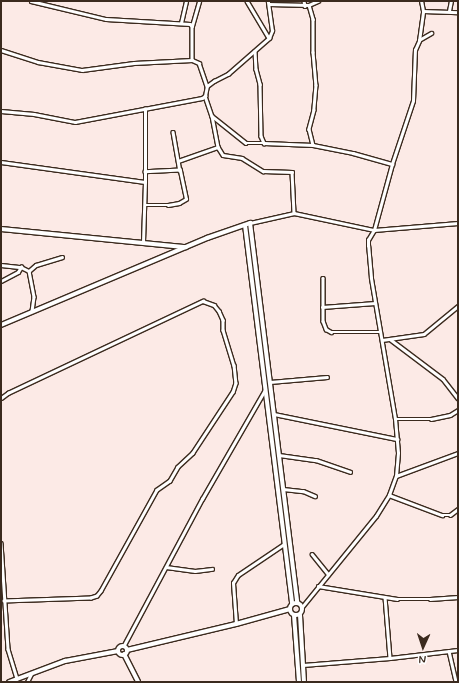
<!DOCTYPE html>
<html>
<head>
<meta charset="utf-8">
<style>
  body { margin:0 }
  #map { position:relative; width:459px; height:683px; overflow:hidden; background:#fceae6; font-family:Mynerve,sans-serif }
  div>[style] { position:absolute }
  [style*='--x'] { left:calc(var(--x)*1px); top:calc(var(--y)*1px); width:calc(var(--w)*1px); rotate:calc(var(--a)*1deg) }
  .roads { filter:drop-shadow(1px 0 #3b2a1e) drop-shadow(-1px 0 #3b2a1e) drop-shadow(0 1px #3b2a1e) drop-shadow(0 -1px #3b2a1e) }
  .street>* { height:2.5px; margin:-1.25px; padding:0 1.25px; transform-origin:1.25px; border-radius:1.25px; background:#fff }
  .secondary>* { height:4px; margin:-2px; padding:0 2px; transform-origin:2px; border-radius:2px; background:#fff }
  .secondary>.ring { margin:-2px; padding:0; box-sizing:content-box; background:none; border:4px solid #fff; border-radius:50% }
  span { translate:-50% -50%; white-space:nowrap; text-align:center; line-height:1.15; -webkit-text-stroke:3.5px #fff; paint-order:stroke }
  .frame { position:absolute; inset:0; border:2px solid #3b2a1e; pointer-events:none }
  .north { position:absolute; left:403px; top:627px; width:40px; height:40px; -webkit-text-stroke:3px #fff; paint-order:stroke; rotate:183deg; font-size:11px; font-weight:700; line-height:16px; text-align:center; color:#3b2a1e }
  .north::after { content:''; display:block; margin:auto; width:14px; height:18px; background:#3b2a1e; clip-path:polygon(50% 0,100% 100%,50% 72%,0 100%) }
</style>
</head>
<body>
<div id="map">
  <div class="roads">
    <div class="street">
      <div style="--x:31;--y:1;--w:77;--a:13.5"></div>
      <div style="--x:106;--y:19;--w:84;--a:3.4"></div>
      <div style="--x:190;--y:24;--w:3;--a:45"></div>
      <div style="--x:192;--y:26;--w:34;--a:90"></div>
      <div style="--x:247;--y:1;--w:43;--a:59.3"></div>
      <div style="--x:304;--y:1;--w:5;--a:79"></div>
      <div style="--x:269;--y:4;--w:40;--a:1.4"></div>
      <div style="--x:309;--y:5;--w:10;--a:-24"></div>
      <div style="--x:309;--y:5;--w:15;--a:74"></div>
      <div style="--x:313;--y:19;--w:33;--a:90"></div>
      <div style="--x:313;--y:52;--w:33;--a:85"></div>
      <div style="--x:316;--y:85;--w:25;--a:95"></div>
      <div style="--x:314;--y:110;--w:20;--a:105"></div>
      <div style="--x:309;--y:129;--w:16;--a:76"></div>
      <div style="--x:423;--y:11;--w:35;--a:2"></div>
      <div style="--x:449;--y:11;--w:10;--a:-79"></div>
      <div style="--x:181;--y:23;--w:23;--a:-77"></div>
      <div style="--x:192;--y:26;--w:26;--a:-74"></div>
      <div style="--x:419;--y:40;--w:14;--a:-30"></div>
      <div style="--x:1;--y:50;--w:39;--a:18"></div>
      <div style="--x:38;--y:62;--w:45;--a:10.3"></div>
      <div style="--x:82;--y:70;--w:52;--a:-7.7"></div>
      <div style="--x:134;--y:63;--w:58;--a:-3"></div>
      <div style="--x:192;--y:60;--w:8;--a:23"></div>
      <div style="--x:199;--y:63;--w:24;--a:71"></div>
      <div style="--x:255;--y:51;--w:18;--a:87"></div>
      <div style="--x:256;--y:69;--w:16;--a:75"></div>
      <div style="--x:260;--y:84;--w:52;--a:88.9"></div>
      <div style="--x:261;--y:136;--w:8;--a:67"></div>
      <div style="--x:264;--y:143;--w:49;--a:2.3"></div>
      <div style="--x:313;--y:145;--w:41;--a:11.3"></div>
      <div style="--x:353;--y:153;--w:41;--a:15.8"></div>
      <div style="--x:205;--y:96;--w:21;--a:71"></div>
      <div style="--x:212;--y:116;--w:32;--a:79"></div>
      <div style="--x:218;--y:147;--w:9;--a:58"></div>
      <div style="--x:223;--y:155;--w:19;--a:9"></div>
      <div style="--x:242;--y:158;--w:25;--a:32"></div>
      <div style="--x:263;--y:171;--w:29;--a:2"></div>
      <div style="--x:292;--y:172;--w:41;--a:87.2"></div>
      <div style="--x:1;--y:111;--w:33;--a:5"></div>
      <div style="--x:34;--y:114;--w:42;--a:11"></div>
      <div style="--x:75;--y:122;--w:129;--a:-10.7"></div>
      <div style="--x:202;--y:98;--w:4;--a:-34"></div>
      <div style="--x:205;--y:96;--w:10;--a:-79"></div>
      <div style="--x:207;--y:86;--w:9;--a:-36"></div>
      <div style="--x:214;--y:81;--w:16;--a:-27"></div>
      <div style="--x:228;--y:74;--w:55;--a:-41.3"></div>
      <div style="--x:269;--y:38;--w:8;--a:-67"></div>
      <div style="--x:272;--y:31;--w:30;--a:-98"></div>
      <div style="--x:212;--y:116;--w:43;--a:38.5"></div>
      <div style="--x:246;--y:143;--w:18;--a:0"></div>
      <div style="--x:173;--y:132;--w:39;--a:80"></div>
      <div style="--x:178;--y:161;--w:42;--a:-19.3"></div>
      <div style="--x:1;--y:162;--w:145;--a:7.9"></div>
      <div style="--x:145;--y:205;--w:23;--a:0"></div>
      <div style="--x:168;--y:205;--w:11;--a:-10"></div>
      <div style="--x:179;--y:203;--w:8;--a:-30"></div>
      <div style="--x:186;--y:199;--w:30;--a:-102"></div>
      <div style="--x:180;--y:170;--w:35;--a:177"></div>
      <div style="--x:250;--y:223;--w:45;--a:-12.8"></div>
      <div style="--x:294;--y:213;--w:82;--a:12"></div>
      <div style="--x:374;--y:230;--w:84;--a:-4.8"></div>
      <div style="--x:143;--y:242;--w:60;--a:-88.1"></div>
      <div style="--x:145;--y:182;--w:73;--a:-90"></div>
      <div style="--x:1;--y:265;--w:20;--a:6"></div>
      <div style="--x:21;--y:267;--w:9;--a:27"></div>
      <div style="--x:29;--y:271;--w:26;--a:79"></div>
      <div style="--x:34;--y:297;--w:14;--a:98"></div>
      <div style="--x:29;--y:271;--w:9;--a:-41"></div>
      <div style="--x:36;--y:265;--w:27;--a:-17"></div>
      <div style="--x:323;--y:278;--w:43;--a:90"></div>
      <div style="--x:323;--y:321;--w:9;--a:69"></div>
      <div style="--x:326;--y:329;--w:6;--a:31"></div>
      <div style="--x:331;--y:332;--w:49;--a:0"></div>
      <div style="--x:1;--y:281;--w:19;--a:-28"></div>
      <div style="--x:18;--y:272;--w:6;--a:-59"></div>
      <div style="--x:322;--y:307;--w:53;--a:-4.3"></div>
      <div style="--x:390;--y:339;--w:66;--a:37"></div>
      <div style="--x:443;--y:379;--w:24;--a:52"></div>
      <div style="--x:382;--y:340;--w:42;--a:-8.1"></div>
      <div style="--x:424;--y:334;--w:44;--a:-39.5"></div>
      <div style="--x:270;--y:382;--w:57;--a:-5"></div>
      <div style="--x:1;--y:398;--w:9;--a:-36"></div>
      <div style="--x:8;--y:393;--w:216;--a:-25.3"></div>
      <div style="--x:203;--y:301;--w:12;--a:20"></div>
      <div style="--x:214;--y:305;--w:8;--a:50"></div>
      <div style="--x:219;--y:311;--w:10;--a:66"></div>
      <div style="--x:223;--y:320;--w:10;--a:90"></div>
      <div style="--x:223;--y:330;--w:37;--a:73"></div>
      <div style="--x:234;--y:365;--w:18;--a:84"></div>
      <div style="--x:236;--y:383;--w:9;--a:108"></div>
      <div style="--x:233;--y:392;--w:73;--a:123.3"></div>
      <div style="--x:193;--y:453;--w:21;--a:137"></div>
      <div style="--x:178;--y:467;--w:16;--a:120"></div>
      <div style="--x:170;--y:481;--w:16;--a:145"></div>
      <div style="--x:157;--y:490;--w:115;--a:119"></div>
      <div style="--x:101;--y:591;--w:6;--a:129"></div>
      <div style="--x:97;--y:596;--w:6;--a:162"></div>
      <div style="--x:91;--y:598;--w:87;--a:178"></div>
      <div style="--x:274;--y:414;--w:126;--a:11.5"></div>
      <div style="--x:395;--y:419;--w:36;--a:0"></div>
      <div style="--x:431;--y:419;--w:19;--a:-12"></div>
      <div style="--x:450;--y:415;--w:9;--a:-32"></div>
      <div style="--x:279;--y:455;--w:37;--a:8"></div>
      <div style="--x:316;--y:460;--w:36;--a:19"></div>
      <div style="--x:396;--y:476;--w:66;--a:-20.4"></div>
      <div style="--x:283;--y:489;--w:20;--a:6"></div>
      <div style="--x:303;--y:491;--w:13;--a:23"></div>
      <div style="--x:389;--y:495;--w:57;--a:20.7"></div>
      <div style="--x:442;--y:515;--w:8;--a:0"></div>
      <div style="--x:450;--y:515;--w:10;--a:-37"></div>
      <div style="--x:1;--y:543;--w:106;--a:86.2"></div>
      <div style="--x:8;--y:649;--w:31;--a:73"></div>
      <div style="--x:312;--y:554;--w:26;--a:51"></div>
      <div style="--x:166;--y:567;--w:29;--a:8"></div>
      <div style="--x:195;--y:571;--w:17;--a:-7"></div>
      <div style="--x:318;--y:586;--w:80;--a:9.3"></div>
      <div style="--x:397;--y:599;--w:33;--a:0"></div>
      <div style="--x:430;--y:599;--w:28;--a:-4"></div>
      <div style="--x:385;--y:597;--w:61;--a:85.3"></div>
      <div style="--x:302;--y:607;--w:117;--a:-50.9"></div>
      <div style="--x:376;--y:516;--w:25;--a:-58"></div>
      <div style="--x:389;--y:495;--w:20;--a:-70"></div>
      <div style="--x:396;--y:476;--w:23;--a:-85"></div>
      <div style="--x:398;--y:453;--w:34;--a:-95"></div>
      <div style="--x:395;--y:419;--w:143;--a:-99.7"></div>
      <div style="--x:371;--y:278;--w:32;--a:-95"></div>
      <div style="--x:368;--y:246;--w:6;--a:-90"></div>
      <div style="--x:368;--y:240;--w:12;--a:-59"></div>
      <div style="--x:374;--y:230;--w:68;--a:-74.7"></div>
      <div style="--x:392;--y:164;--w:66;--a:-71.6"></div>
      <div style="--x:413;--y:101;--w:51;--a:-87.8"></div>
      <div style="--x:415;--y:50;--w:10;--a:-66"></div>
      <div style="--x:419;--y:41;--w:30;--a:-82"></div>
      <div style="--x:423;--y:11;--w:10;--a:-101"></div>
      <div style="--x:236;--y:624;--w:41;--a:-94.2"></div>
      <div style="--x:233;--y:583;--w:9;--a:-58"></div>
      <div style="--x:238;--y:575;--w:55;--a:-34"></div>
      <div style="--x:124;--y:645;--w:166;--a:-61.9"></div>
      <div style="--x:202;--y:499;--w:126;--a:-60"></div>
      <div style="--x:449;--y:651;--w:32;--a:77"></div>
      <div style="--x:303;--y:665;--w:87;--a:-4.6"></div>
      <div style="--x:390;--y:658;--w:68;--a:-6.7"></div>
      <div style="--x:27;--y:682;--w:9;--a:-63"></div>
    </div>
    <div class="secondary">
      <div style="--x:245;--y:225;--w:382;--a:82.9"></div>
      <div style="--x:1;--y:229;--w:186;--a:5.6"></div>
      <div style="--x:1;--y:325;--w:224;--a:-22.9"></div>
      <div style="--x:207;--y:238;--w:46;--a:-19.2"></div>
      <div style="--x:250;--y:223;--w:383;--a:82.9"></div>
      <div class="ring" style="left:290px;top:603px;width:8px;height:8px"></div>
      <div style="--x:294;--y:615;--w:67;--a:85.7"></div>
      <div style="--x:300;--y:615;--w:67;--a:86.6"></div>
      <div class="ring" style="left:117.5px;top:645.5px;width:5px;height:5px"></div>
      <div style="--x:127;--y:650;--w:112;--a:-13.4"></div>
      <div style="--x:236;--y:624;--w:56;--a:-15.5"></div>
      <div style="--x:124;--y:654;--w:31;--a:63"></div>
      <div style="--x:9;--y:682;--w:60;--a:-20.6"></div>
      <div style="--x:65;--y:661;--w:54;--a:-10.7"></div>
    </div>
  </div>
  <div class="frame"></div>
  <div class="north">N</div>
</div>
</body>
</html>
